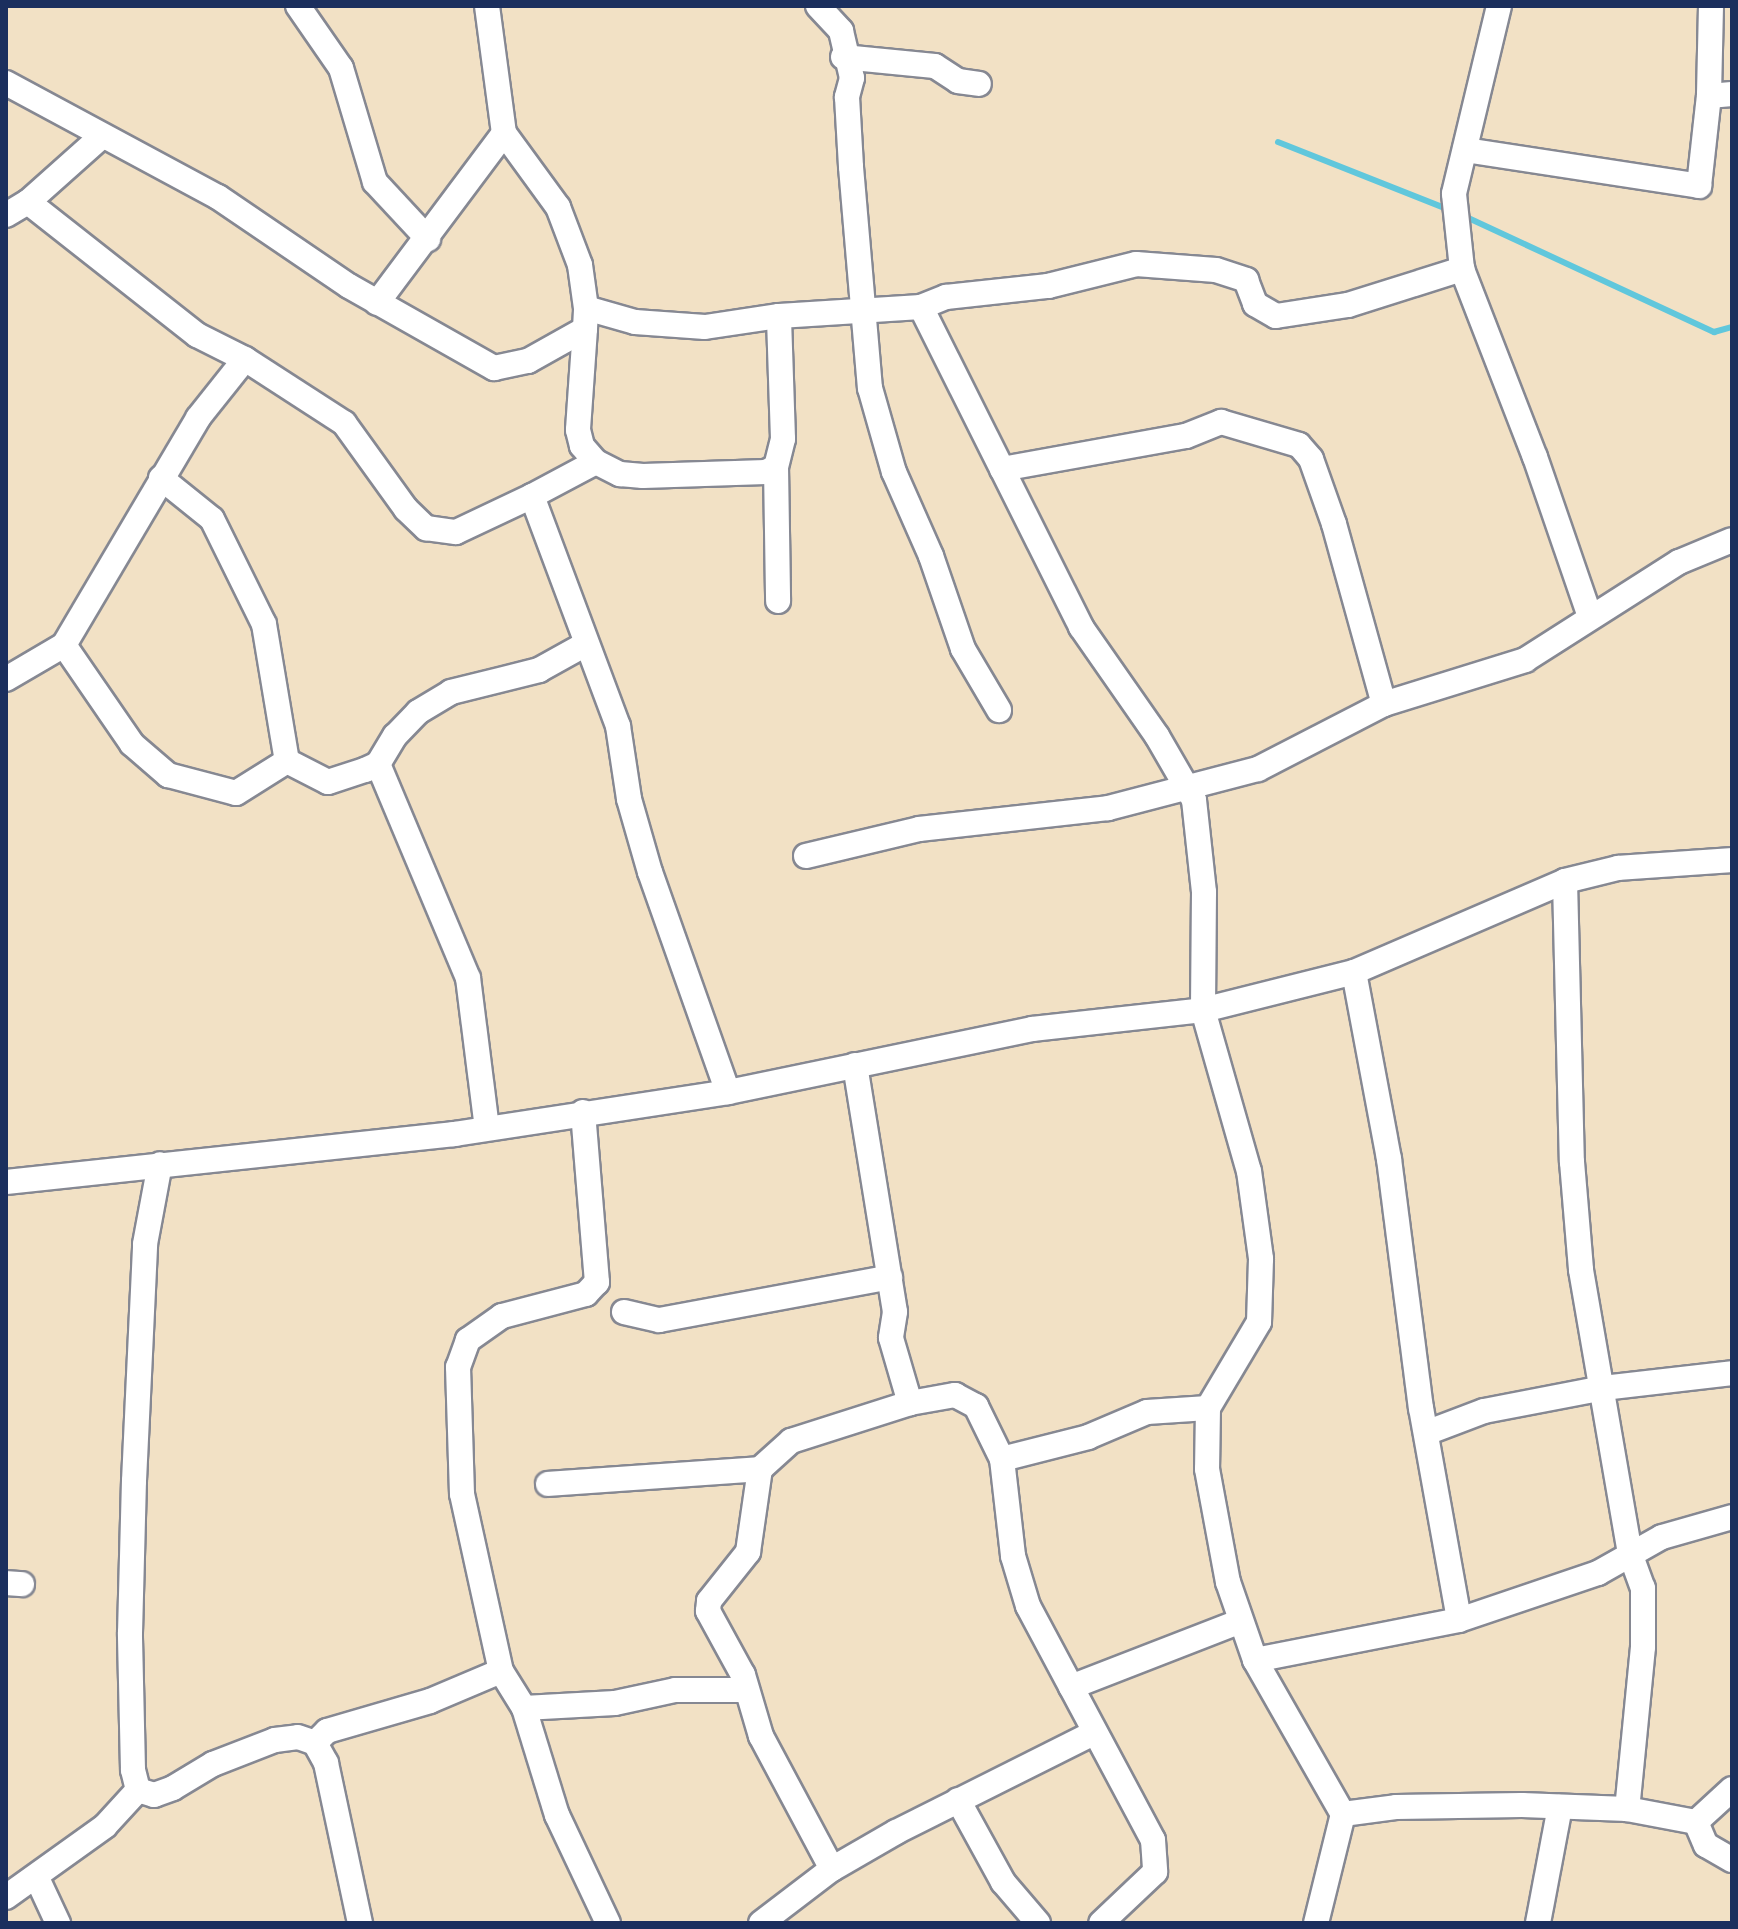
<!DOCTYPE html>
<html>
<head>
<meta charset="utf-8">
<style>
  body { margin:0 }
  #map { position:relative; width:1738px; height:1929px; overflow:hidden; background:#f2e1c5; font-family:"IM FELL DW Pica",serif }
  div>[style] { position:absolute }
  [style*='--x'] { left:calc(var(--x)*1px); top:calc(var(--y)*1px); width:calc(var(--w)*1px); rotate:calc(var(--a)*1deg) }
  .stream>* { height:6px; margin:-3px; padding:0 3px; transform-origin:3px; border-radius:3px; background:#60c7dc }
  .roads { filter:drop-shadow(2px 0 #868892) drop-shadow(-2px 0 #868892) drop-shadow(0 2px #868892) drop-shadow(0 -2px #868892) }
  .street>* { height:24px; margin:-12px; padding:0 12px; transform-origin:12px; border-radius:12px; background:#fff }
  span { translate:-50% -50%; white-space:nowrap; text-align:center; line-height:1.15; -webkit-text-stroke:8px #f7f3e8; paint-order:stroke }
  .frame { position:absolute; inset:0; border:8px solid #1b2f5e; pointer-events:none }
</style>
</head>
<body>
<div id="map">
  <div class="stream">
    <div style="--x:1278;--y:142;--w:185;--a:21.6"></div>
    <div style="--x:1464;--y:216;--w:276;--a:24.9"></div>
    <div style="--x:1714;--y:332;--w:19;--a:-16"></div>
  </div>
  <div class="roads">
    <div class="street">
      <div style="--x:298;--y:6;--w:75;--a:55.3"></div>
      <div style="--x:341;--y:68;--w:119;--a:73.4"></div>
      <div style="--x:375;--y:182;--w:78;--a:47.1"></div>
      <div style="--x:487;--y:6;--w:128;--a:82.4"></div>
      <div style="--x:504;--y:133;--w:92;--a:53.9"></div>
      <div style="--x:558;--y:207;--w:62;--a:69.2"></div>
      <div style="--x:580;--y:265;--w:43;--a:82.1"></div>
      <div style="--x:586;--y:308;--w:51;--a:15.9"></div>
      <div style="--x:635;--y:322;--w:70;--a:4.1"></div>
      <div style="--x:705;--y:327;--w:75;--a:-8.5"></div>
      <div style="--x:779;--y:316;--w:142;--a:-3.6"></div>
      <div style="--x:921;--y:307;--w:358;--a:63.4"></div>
      <div style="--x:1081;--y:627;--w:133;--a:55.1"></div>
      <div style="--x:1157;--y:736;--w:74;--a:60"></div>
      <div style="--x:1194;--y:800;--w:93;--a:83.8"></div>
      <div style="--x:1204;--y:892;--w:118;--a:90.5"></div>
      <div style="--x:1203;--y:1010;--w:167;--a:74.1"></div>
      <div style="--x:1249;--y:1171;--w:89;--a:82.2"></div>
      <div style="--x:1261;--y:1259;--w:63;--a:91.8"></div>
      <div style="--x:1259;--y:1322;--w:100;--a:120.7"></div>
      <div style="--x:1208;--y:1408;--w:61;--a:90.9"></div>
      <div style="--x:1207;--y:1469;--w:115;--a:79.5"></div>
      <div style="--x:1228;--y:1582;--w:83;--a:70.9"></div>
      <div style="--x:1255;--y:1660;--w:177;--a:60.3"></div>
      <div style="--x:1343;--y:1814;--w:112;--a:103.9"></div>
      <div style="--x:818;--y:6;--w:34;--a:47"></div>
      <div style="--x:841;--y:31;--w:48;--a:76.8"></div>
      <div style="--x:852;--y:78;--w:20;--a:105"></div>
      <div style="--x:847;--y:97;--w:70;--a:86.7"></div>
      <div style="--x:851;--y:167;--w:222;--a:85.1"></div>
      <div style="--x:870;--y:388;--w:87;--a:74.1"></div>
      <div style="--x:894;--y:472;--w:92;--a:66.2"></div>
      <div style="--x:931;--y:556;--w:98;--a:71"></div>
      <div style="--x:963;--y:649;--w:71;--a:59.5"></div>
      <div style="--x:1499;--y:6;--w:193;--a:103.5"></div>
      <div style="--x:1454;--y:194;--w:75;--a:83.9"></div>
      <div style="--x:1462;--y:269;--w:202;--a:68.8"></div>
      <div style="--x:1535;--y:457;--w:169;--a:71"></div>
      <div style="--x:1711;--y:6;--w:90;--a:91.3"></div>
      <div style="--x:1709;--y:96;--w:23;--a:-5"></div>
      <div style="--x:843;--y:57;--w:92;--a:5.6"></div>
      <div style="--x:935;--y:66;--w:27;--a:33"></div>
      <div style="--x:958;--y:81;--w:21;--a:8"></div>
      <div style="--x:6;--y:83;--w:241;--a:28.3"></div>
      <div style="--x:218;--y:197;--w:158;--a:34.2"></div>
      <div style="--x:349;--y:286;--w:167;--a:29.5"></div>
      <div style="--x:494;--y:368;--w:35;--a:-12"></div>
      <div style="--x:528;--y:361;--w:65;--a:-29.3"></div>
      <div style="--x:585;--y:329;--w:21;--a:-87"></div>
      <div style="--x:1465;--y:150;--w:237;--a:8.7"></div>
      <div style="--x:1699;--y:186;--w:91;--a:-83.7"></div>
      <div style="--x:28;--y:202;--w:98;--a:-41.7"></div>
      <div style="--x:6;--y:215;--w:26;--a:-31"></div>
      <div style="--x:28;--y:202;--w:215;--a:38.2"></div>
      <div style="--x:197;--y:335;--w:54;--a:26.6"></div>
      <div style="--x:245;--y:359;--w:118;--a:32.9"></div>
      <div style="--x:344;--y:423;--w:106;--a:54.2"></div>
      <div style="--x:406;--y:509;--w:28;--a:44"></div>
      <div style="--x:426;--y:528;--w:30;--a:8"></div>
      <div style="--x:456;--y:532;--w:84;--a:-25.3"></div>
      <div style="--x:532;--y:496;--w:246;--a:69.5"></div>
      <div style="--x:618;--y:726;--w:74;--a:81.4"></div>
      <div style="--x:629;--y:799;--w:76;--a:74"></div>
      <div style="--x:650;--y:872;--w:233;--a:70.5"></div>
      <div style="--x:377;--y:303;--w:212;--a:-53.2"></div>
      <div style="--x:921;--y:307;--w:27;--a:-22"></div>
      <div style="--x:946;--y:297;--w:103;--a:-6.2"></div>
      <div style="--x:1048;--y:286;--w:91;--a:-14"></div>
      <div style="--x:1136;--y:264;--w:80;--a:4.3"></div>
      <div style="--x:1216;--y:270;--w:32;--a:18"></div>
      <div style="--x:1246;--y:280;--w:26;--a:69"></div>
      <div style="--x:1255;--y:304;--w:24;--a:30"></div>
      <div style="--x:1276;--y:316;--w:73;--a:-8.7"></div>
      <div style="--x:1348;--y:305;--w:120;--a:-17.5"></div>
      <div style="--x:585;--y:329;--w:101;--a:94"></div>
      <div style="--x:578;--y:430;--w:16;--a:76"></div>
      <div style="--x:582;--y:446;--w:21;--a:49"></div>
      <div style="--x:596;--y:462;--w:27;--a:27"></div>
      <div style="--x:620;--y:474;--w:23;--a:5"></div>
      <div style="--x:643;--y:476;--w:123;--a:-1.9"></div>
      <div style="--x:766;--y:472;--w:11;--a:-27"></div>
      <div style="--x:776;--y:467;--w:29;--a:-76"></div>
      <div style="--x:783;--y:439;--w:123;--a:-91.9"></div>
      <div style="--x:776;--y:467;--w:134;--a:89.1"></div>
      <div style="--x:1002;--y:469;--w:187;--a:-10.2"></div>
      <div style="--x:1186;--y:436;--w:38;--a:-22"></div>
      <div style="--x:1221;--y:422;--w:81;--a:16.4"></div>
      <div style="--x:1299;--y:445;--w:18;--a:49"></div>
      <div style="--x:1311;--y:459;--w:69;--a:70.5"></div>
      <div style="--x:1334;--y:524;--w:187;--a:74.5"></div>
      <div style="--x:161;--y:478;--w:65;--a:38.8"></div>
      <div style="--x:212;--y:519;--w:117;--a:63.7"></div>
      <div style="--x:264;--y:624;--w:139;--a:80.5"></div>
      <div style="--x:532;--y:496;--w:72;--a:-28"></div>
      <div style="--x:64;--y:645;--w:120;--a:55.5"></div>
      <div style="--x:132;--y:744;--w:48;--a:40.7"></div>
      <div style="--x:168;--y:775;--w:70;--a:14.8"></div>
      <div style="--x:236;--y:793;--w:60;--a:-32.1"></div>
      <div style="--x:6;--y:679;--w:67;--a:-30.4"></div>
      <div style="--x:64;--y:645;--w:264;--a:-59.4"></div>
      <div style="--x:198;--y:418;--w:75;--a:-51.5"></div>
      <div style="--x:287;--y:761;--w:46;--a:27.1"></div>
      <div style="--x:328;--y:782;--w:39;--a:-18"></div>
      <div style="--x:365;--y:770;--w:14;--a:-25"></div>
      <div style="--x:378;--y:764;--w:33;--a:-59"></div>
      <div style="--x:395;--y:736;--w:33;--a:-46"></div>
      <div style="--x:418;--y:712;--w:39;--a:-31"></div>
      <div style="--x:451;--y:692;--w:91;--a:-14"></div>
      <div style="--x:539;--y:670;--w:51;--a:-29.1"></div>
      <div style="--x:378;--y:764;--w:232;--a:67.2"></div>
      <div style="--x:468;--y:978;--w:151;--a:82.8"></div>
      <div style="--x:806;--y:856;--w:116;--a:-13.4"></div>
      <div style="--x:919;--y:829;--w:190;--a:-6.3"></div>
      <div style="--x:1108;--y:808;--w:155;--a:-14.6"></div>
      <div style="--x:1258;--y:769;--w:142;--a:-27.3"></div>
      <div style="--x:1384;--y:704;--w:148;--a:-17.3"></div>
      <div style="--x:1525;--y:660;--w:183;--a:-32.5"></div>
      <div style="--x:1679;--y:562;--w:57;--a:-22.5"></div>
      <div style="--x:1565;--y:881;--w:281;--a:88.6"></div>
      <div style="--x:1572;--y:1162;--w:108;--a:85.2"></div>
      <div style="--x:1581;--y:1270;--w:287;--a:80.2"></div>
      <div style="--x:1630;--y:1553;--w:37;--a:70"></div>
      <div style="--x:1643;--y:1588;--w:59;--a:90"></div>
      <div style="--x:1643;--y:1647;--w:163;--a:95.6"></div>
      <div style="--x:1354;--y:972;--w:190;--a:79.4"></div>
      <div style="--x:1389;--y:1159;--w:251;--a:82.7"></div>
      <div style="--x:1421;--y:1408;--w:215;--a:79.8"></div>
      <div style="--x:855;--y:1065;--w:250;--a:80.8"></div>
      <div style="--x:895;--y:1312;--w:26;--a:99"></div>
      <div style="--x:891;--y:1338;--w:68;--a:73.7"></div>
      <div style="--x:583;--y:1112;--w:171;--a:85.3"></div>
      <div style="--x:597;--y:1282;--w:16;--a:133"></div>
      <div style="--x:586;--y:1294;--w:87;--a:165.3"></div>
      <div style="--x:502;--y:1316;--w:42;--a:144.8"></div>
      <div style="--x:468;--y:1340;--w:29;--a:110"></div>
      <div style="--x:458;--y:1367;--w:127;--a:88.2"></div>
      <div style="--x:462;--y:1494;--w:181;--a:77.6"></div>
      <div style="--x:501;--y:1671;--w:44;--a:58.1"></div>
      <div style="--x:524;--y:1708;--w:112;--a:72.9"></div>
      <div style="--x:557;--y:1815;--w:119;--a:64.7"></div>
      <div style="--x:6;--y:1182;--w:451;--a:-6.1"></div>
      <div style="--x:454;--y:1134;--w:277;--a:-8.7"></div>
      <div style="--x:728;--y:1092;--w:310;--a:-11.7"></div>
      <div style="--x:1032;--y:1029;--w:172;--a:-6.3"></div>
      <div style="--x:1203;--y:1010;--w:156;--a:-14.1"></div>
      <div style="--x:1354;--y:972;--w:230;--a:-23.3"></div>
      <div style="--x:1565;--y:881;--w:55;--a:-13.8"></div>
      <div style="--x:1618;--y:868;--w:114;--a:-4"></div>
      <div style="--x:624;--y:1312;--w:36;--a:13"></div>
      <div style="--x:659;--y:1320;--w:235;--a:-10.5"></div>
      <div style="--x:1426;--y:1433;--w:62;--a:-20.8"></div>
      <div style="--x:1484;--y:1411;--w:121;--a:-10.9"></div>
      <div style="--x:1603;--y:1388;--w:130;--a:-6.6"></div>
      <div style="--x:1002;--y:1459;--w:89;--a:-14.3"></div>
      <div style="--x:1088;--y:1437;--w:64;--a:-23"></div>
      <div style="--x:1147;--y:1412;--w:61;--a:-3.8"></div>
      <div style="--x:548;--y:1484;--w:213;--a:-4"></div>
      <div style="--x:6;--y:1583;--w:16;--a:4"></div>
      <div style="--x:1255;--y:1660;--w:208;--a:-11.1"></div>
      <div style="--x:1459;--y:1620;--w:147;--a:-18.7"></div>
      <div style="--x:1598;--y:1573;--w:73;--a:-29.4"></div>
      <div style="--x:1662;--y:1537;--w:73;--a:-15.9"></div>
      <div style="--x:1071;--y:1687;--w:182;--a:-21.2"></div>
      <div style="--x:524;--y:1708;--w:91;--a:-3.1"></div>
      <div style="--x:615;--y:1703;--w:61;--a:-12.2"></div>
      <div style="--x:675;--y:1690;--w:69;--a:0"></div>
      <div style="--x:315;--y:1743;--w:17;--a:-45"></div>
      <div style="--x:327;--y:1731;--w:107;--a:-16.2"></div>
      <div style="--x:430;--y:1701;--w:77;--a:-22.9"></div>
      <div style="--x:138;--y:1790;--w:21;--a:-104"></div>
      <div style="--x:133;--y:1770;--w:137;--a:-91.3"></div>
      <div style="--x:130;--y:1633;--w:152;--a:-88.5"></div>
      <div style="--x:134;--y:1481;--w:237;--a:-87.3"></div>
      <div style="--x:145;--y:1244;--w:81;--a:-79.4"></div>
      <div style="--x:138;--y:1790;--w:17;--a:17"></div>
      <div style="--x:154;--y:1795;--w:20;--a:-20"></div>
      <div style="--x:173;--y:1788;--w:47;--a:-31"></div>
      <div style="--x:213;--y:1764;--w:66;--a:-21.2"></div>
      <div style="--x:275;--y:1740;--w:23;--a:-7"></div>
      <div style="--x:298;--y:1737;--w:18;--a:19"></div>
      <div style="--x:315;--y:1743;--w:23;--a:61"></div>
      <div style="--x:326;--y:1763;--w:164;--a:78"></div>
      <div style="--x:958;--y:1800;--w:94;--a:61.2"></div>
      <div style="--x:1003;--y:1882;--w:54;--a:49.5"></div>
      <div style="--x:1343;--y:1814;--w:53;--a:-7.5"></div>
      <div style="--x:1396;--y:1807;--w:126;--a:-0.9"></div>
      <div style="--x:1522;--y:1805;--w:105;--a:2.2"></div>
      <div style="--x:1627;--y:1809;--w:70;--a:10.7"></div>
      <div style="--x:1696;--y:1822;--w:49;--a:-42.5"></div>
      <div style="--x:1696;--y:1822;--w:25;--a:67"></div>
      <div style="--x:1706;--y:1845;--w:30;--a:30"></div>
      <div style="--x:832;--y:1869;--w:151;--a:-118.1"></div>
      <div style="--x:761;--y:1736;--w:64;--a:-106.4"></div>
      <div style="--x:743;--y:1675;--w:73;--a:-118.7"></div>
      <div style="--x:708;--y:1611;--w:10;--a:-84"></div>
      <div style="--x:709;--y:1601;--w:63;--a:-51.5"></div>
      <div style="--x:748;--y:1552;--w:84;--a:-81.8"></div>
      <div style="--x:760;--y:1469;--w:42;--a:-42.1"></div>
      <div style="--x:791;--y:1441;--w:125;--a:-17.7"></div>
      <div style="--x:910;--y:1403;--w:46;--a:-10.1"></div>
      <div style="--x:955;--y:1395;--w:24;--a:28"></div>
      <div style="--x:976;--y:1406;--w:59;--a:63.9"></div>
      <div style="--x:1002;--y:1459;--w:98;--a:83.5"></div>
      <div style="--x:1013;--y:1556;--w:52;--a:73.3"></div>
      <div style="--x:1028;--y:1606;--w:265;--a:61.9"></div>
      <div style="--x:1153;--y:1840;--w:32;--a:86"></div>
      <div style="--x:1155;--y:1872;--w:74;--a:136.6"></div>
      <div style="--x:37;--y:1878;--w:50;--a:65"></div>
      <div style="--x:6;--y:1897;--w:122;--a:-35.6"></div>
      <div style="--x:105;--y:1826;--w:49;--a:-47.5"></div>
      <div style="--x:761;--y:1923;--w:89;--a:-37.3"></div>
      <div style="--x:832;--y:1869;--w:74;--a:-30"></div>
      <div style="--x:896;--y:1832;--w:219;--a:-26.6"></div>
      <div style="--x:1538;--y:1923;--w:118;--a:-79.3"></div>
    </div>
  </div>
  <div class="frame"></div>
</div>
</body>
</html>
